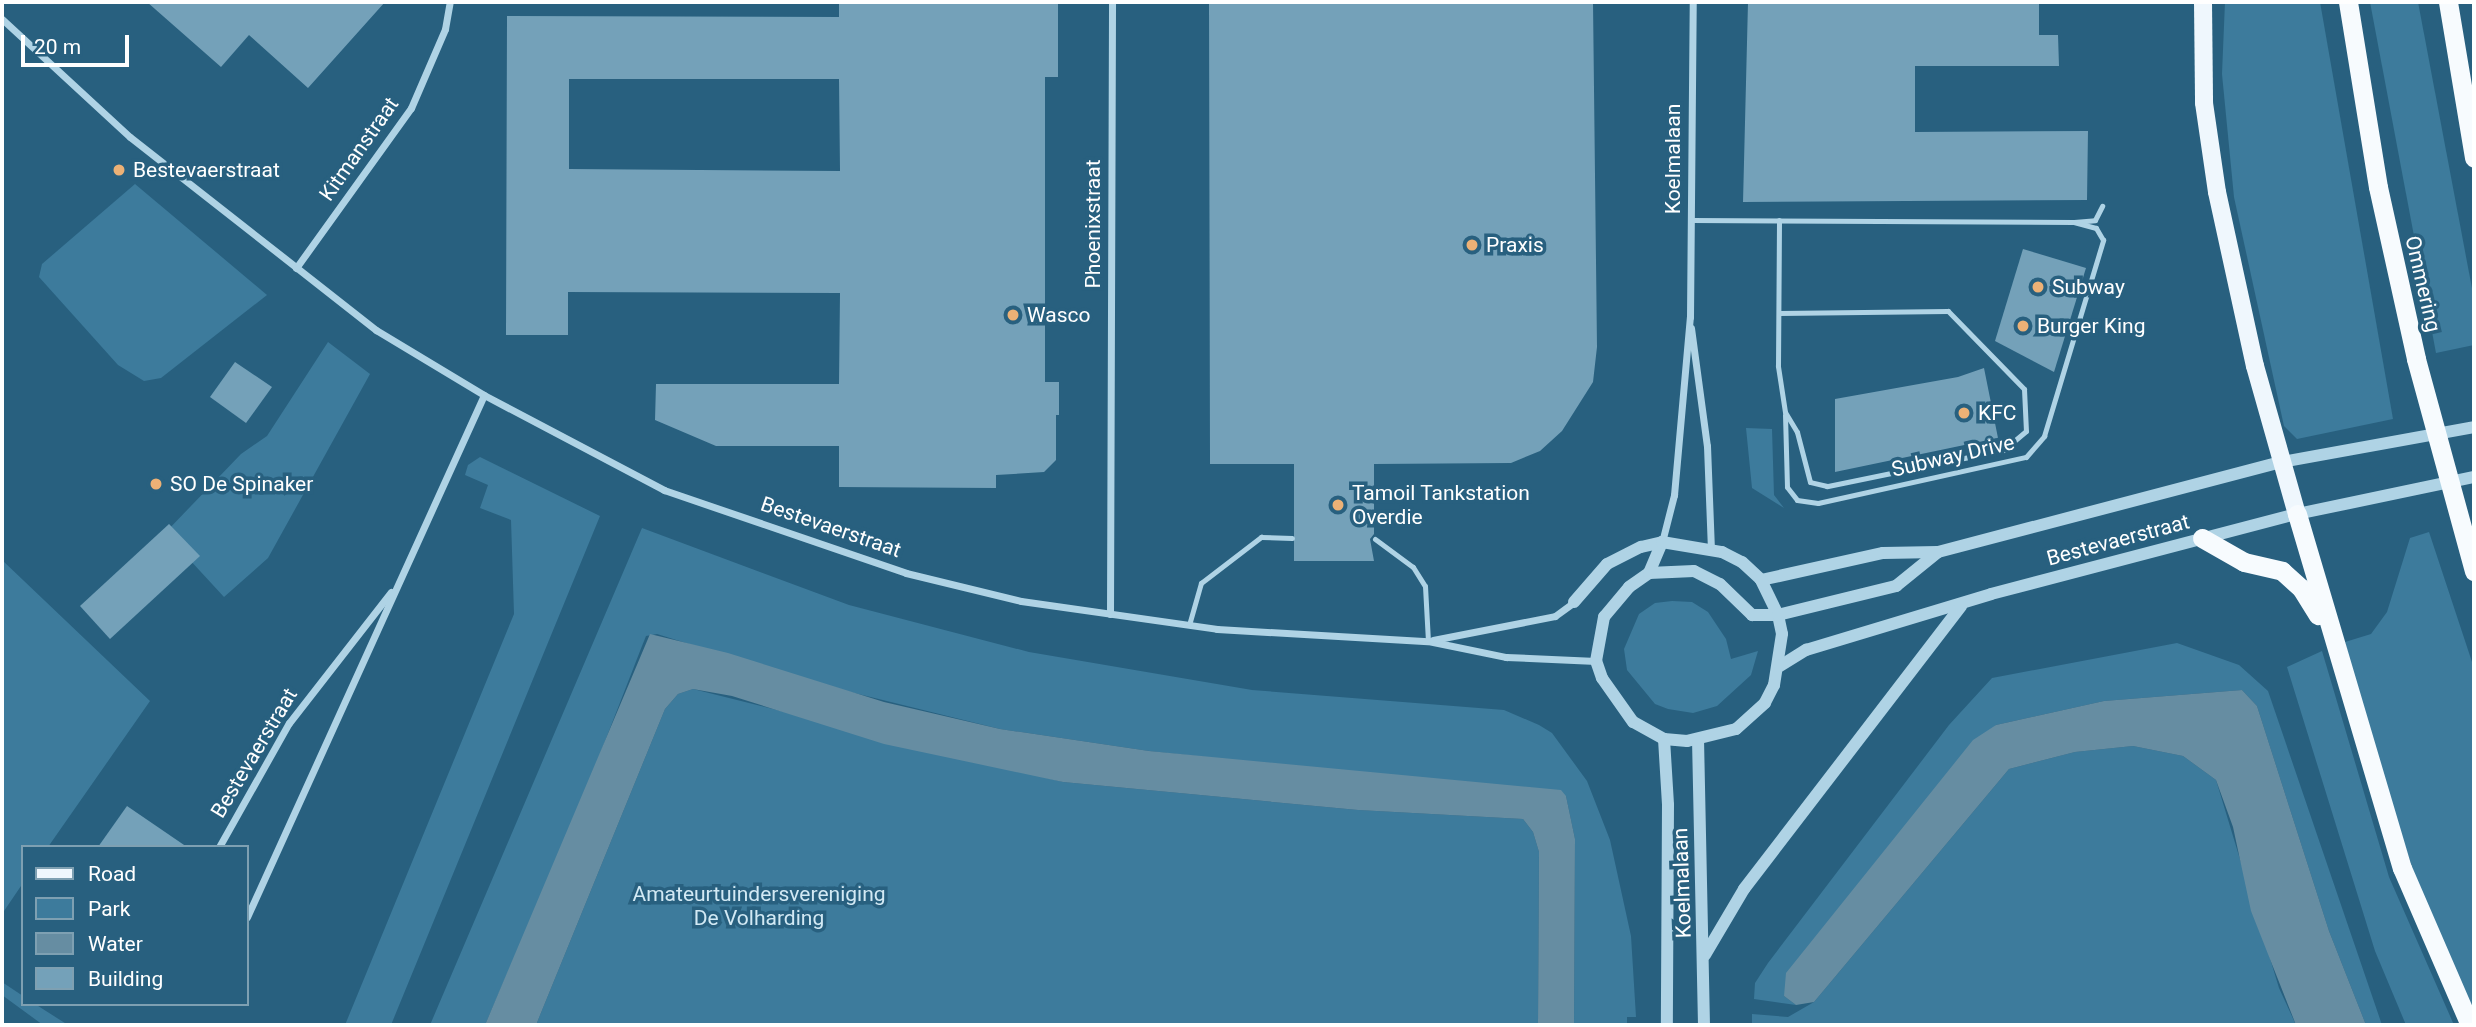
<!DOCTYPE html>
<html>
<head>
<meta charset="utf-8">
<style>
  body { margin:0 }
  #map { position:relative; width:2476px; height:1027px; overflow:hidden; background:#28607f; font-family:Roboto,sans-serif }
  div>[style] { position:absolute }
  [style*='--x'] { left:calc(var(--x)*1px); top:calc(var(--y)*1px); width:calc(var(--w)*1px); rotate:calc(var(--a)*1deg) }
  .green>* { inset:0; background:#3d7b9c }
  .water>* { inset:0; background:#668da2 }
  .building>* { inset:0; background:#74a1b9 }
  .service>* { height:5px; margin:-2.5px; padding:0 2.5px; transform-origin:2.5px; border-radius:2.5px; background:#afd3e5 }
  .minor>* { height:7px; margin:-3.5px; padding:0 3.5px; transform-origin:3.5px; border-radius:3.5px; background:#afd3e5 }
  .tertiary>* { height:12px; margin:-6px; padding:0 6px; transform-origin:6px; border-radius:6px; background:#afd3e5 }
  .primary>* { height:18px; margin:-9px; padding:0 9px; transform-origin:9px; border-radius:9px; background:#eff7fd }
  .trunk>* { height:19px; margin:-9.5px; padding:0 9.5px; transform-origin:9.5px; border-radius:9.5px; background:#f7fbfe }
  .trunk-bridge>* { height:19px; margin:-9.5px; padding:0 9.5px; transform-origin:9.5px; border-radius:9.5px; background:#f7fbfe }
  .dots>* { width:19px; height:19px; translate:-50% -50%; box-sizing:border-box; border:4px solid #28607f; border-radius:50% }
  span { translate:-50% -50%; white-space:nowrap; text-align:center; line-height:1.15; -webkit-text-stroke:7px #28607f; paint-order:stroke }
  .street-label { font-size:21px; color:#fff }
  .poi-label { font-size:21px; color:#fff }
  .left { translate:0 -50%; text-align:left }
  .park-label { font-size:21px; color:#d2e9f4 }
  .frame { position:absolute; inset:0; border:4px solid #fff; pointer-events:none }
  .legend { position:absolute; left:21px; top:845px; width:228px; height:161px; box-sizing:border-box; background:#28607f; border:2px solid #7ea0b2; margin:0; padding:9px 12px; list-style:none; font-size:21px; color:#fff }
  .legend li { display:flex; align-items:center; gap:14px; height:35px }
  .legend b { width:35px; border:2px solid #7ea0b2 }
  .scale { position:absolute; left:21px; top:35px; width:108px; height:32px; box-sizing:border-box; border:4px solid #fff; border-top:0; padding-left:9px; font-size:21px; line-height:24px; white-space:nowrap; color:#fff; -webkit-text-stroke:5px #28607f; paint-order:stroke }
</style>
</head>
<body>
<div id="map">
  <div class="green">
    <div style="clip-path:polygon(2225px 2px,2320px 2px,2393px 419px,2297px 439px,2284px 426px,2234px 197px,2222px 74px)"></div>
    <div style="clip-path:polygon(2370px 2px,2418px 2px,2474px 299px,2474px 345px,2436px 353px)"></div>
    <div style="clip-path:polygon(135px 184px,267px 295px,161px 378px,144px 381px,118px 365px,39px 277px,42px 264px)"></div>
    <div style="clip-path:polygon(328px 342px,370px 374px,268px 558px,224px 597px,165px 533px,241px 454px,267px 436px)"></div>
    <div style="clip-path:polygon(1746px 428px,1772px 429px,1774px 495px,1784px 508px,1752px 488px)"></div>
    <div style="clip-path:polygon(480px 457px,600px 516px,391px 1025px,345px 1025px,514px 614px,511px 520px,480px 508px,488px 485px,465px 475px,468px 465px)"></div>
    <div style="clip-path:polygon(642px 528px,849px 605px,1029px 652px,1252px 690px,1504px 710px,1539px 725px,1552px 733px,1587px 781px,1610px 840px,1631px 936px,1636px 1017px,1627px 1017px,1627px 1025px,1574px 1025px,1575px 839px,1566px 796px,1149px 751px,1000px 729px,818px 684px,657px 634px,646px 636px,642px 646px,579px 808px,485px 1025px,430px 1025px)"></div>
    <div style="clip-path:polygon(2429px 532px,2474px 668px,2474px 1012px,2424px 903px,2368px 734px,2345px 642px,2371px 634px,2387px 612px,2410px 538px)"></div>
    <div style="clip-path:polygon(2px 560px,150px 701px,48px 847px,23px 847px,23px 883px,2px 914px)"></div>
    <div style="clip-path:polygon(1672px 601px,1692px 602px,1708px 612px,1726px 639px,1731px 659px,1758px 651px,1751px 675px,1717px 706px,1693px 713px,1668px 709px,1655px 704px,1627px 670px,1624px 649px,1639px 614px,1655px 603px)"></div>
    <div style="clip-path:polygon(2177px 643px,2239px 665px,2268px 691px,2382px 1025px,2366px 1025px,2329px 931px,2257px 706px,2242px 690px,2104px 701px,1996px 725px,1784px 996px,1796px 1005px,1754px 999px,1755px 983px,1768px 963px,1949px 725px,1992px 678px)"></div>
    <div style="clip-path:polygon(2322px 651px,2389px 877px,2454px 1025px,2406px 1025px,2375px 951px,2287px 667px)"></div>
    <div style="clip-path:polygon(693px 689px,1063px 782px,1358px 810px,1523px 819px,1533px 832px,1539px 852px,1538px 1025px,536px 1025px,665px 709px,678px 694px)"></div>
    <div style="clip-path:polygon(2133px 746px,2183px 756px,2216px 780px,2279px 988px,2296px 1025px,1752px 1025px,1752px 1014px,1788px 1017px,1814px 1002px,2009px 769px,2075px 752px)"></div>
    <div style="clip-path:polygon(2px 982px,23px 996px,23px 1004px,35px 1004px,68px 1025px,43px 1025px,2px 995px)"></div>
  </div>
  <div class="water">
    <div style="clip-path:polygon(650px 634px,728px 653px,884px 702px,1000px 729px,1149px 751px,1561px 790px,1566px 796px,1575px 839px,1574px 1025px,1538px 1025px,1539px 852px,1533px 832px,1523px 819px,1358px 810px,1063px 782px,884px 744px,732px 696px,693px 689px,678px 694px,665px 709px,536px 1025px,485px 1025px)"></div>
    <div style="clip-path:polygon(2242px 690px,2257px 706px,2329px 931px,2366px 1025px,2296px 1025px,2251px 911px,2233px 827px,2216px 780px,2183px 756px,2133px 746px,2075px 752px,2009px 769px,1814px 1002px,1796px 1005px,1784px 996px,1786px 973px,1973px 740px,1996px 725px,2104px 701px)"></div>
  </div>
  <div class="building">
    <div style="clip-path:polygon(147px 2px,385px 2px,308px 88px,249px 35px,221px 67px)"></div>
    <div style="clip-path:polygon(evenodd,839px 2px,1058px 2px,1058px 77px,1045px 77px,1045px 382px,1059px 382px,1059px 415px,1056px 415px,1056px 460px,1044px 472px,996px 475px,996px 488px,839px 487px,839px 446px,716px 446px,655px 420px,656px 384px,839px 384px,840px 293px,568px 292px,568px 335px,506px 335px,507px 16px,839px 17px,839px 2px,569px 79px,839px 79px,840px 171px,569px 169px,569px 79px)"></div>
    <div style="clip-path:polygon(1209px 2px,1593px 2px,1597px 347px,1593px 382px,1562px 431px,1540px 451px,1511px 463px,1374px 464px,1374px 534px,1370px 539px,1374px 561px,1294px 561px,1294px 464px,1210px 464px)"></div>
    <div style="clip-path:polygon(1748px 2px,2039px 2px,2039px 35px,2058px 35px,2059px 66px,1915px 66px,1915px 132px,2088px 131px,2087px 200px,1743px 202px)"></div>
    <div style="clip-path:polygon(2023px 249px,2086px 268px,2054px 372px,1995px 341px)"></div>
    <div style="clip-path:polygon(235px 362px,272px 387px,246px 423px,210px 397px)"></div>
    <div style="clip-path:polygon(1984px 368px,1998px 438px,1835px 472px,1835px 399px,1958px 377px)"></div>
    <div style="clip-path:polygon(169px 524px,200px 556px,110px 639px,80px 606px)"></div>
    <div style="clip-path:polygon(127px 806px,187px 847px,98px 847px)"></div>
  </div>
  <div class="service">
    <div style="--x:1692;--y:220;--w:382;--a:0.3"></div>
    <div style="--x:2074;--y:222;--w:21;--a:-5"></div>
    <div style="--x:2095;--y:220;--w:16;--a:-63"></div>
    <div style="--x:1779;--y:313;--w:169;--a:-0.7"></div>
    <div style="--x:1948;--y:311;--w:109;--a:45.7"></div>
    <div style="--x:2024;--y:389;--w:42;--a:87.3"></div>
    <div style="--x:2026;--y:431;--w:30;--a:140"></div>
    <div style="--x:2003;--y:450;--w:180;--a:168.4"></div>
    <div style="--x:1827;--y:486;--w:17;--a:-167"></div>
    <div style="--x:1810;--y:482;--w:52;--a:-104.6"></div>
    <div style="--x:1797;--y:432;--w:23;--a:-121"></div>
    <div style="--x:1785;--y:412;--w:47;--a:-98.7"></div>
    <div style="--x:1778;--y:366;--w:146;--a:-89.6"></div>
    <div style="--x:1785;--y:415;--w:72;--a:88.4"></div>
    <div style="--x:1787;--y:487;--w:16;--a:52"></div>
    <div style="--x:1797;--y:500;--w:21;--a:8"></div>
    <div style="--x:1818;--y:503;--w:213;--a:-12.5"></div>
    <div style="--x:2026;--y:457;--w:28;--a:-49"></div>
    <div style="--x:2044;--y:436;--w:205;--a:-73.2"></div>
    <div style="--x:2103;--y:240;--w:14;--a:-120"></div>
    <div style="--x:2096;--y:228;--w:23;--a:-165"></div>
    <div style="--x:1375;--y:539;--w:47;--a:36.4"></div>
    <div style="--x:1413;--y:567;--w:22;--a:58"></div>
    <div style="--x:1425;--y:586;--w:55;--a:86.9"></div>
    <div style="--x:1189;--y:625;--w:44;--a:-74.1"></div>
    <div style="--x:1201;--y:583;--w:76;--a:-37.5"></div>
    <div style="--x:1261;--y:537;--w:31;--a:2"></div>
  </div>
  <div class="minor">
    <div style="--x:2;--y:19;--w:174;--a:42.7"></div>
    <div style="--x:130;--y:137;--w:313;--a:38.1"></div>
    <div style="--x:376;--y:330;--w:126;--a:31"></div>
    <div style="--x:484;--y:395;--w:204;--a:27.8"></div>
    <div style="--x:664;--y:490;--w:256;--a:18.9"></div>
    <div style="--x:906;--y:573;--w:118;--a:13.7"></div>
    <div style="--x:1021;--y:601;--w:198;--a:8.1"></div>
    <div style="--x:1217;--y:629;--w:211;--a:3.3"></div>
    <div style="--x:1428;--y:641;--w:80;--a:11.6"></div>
    <div style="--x:1506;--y:657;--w:90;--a:2.5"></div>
    <div style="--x:296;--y:268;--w:197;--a:-54.3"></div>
    <div style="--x:411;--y:108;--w:86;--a:-66.7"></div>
    <div style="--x:445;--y:29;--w:27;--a:-80"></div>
    <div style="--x:1691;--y:328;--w:119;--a:82.3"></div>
    <div style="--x:1707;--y:446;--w:103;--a:87.8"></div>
    <div style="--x:1662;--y:542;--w:49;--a:-75.7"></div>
    <div style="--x:1674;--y:495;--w:179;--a:-84.9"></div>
    <div style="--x:1690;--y:317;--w:315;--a:-89.5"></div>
    <div style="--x:1110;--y:614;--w:612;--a:-89.81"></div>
    <div style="--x:1433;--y:640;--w:124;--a:-11.1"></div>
    <div style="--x:1555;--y:616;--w:24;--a:-36"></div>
    <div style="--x:219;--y:847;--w:142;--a:-60.6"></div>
    <div style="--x:289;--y:723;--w:166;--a:-52.1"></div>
    <div style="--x:247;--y:917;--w:573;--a:-65.58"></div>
  </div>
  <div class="tertiary">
    <div style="--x:1649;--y:573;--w:34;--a:-67"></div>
    <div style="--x:1761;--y:580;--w:125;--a:-12.5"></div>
    <div style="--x:1883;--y:553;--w:55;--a:-1"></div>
    <div style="--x:1938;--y:552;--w:356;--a:-14.7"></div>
    <div style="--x:2282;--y:462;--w:195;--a:-10.3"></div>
    <div style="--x:1574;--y:602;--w:50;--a:-49"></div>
    <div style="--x:1607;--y:564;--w:38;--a:-27"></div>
    <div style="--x:1641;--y:547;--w:22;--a:-13"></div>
    <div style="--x:1662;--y:542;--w:61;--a:9.5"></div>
    <div style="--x:1722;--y:552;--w:22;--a:27"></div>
    <div style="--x:1742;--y:562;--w:26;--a:43"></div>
    <div style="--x:1761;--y:580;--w:39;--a:64"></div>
    <div style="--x:1778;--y:615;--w:19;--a:78"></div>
    <div style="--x:1782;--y:634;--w:52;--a:98.9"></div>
    <div style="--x:1774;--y:685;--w:20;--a:117"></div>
    <div style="--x:1765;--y:703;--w:39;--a:138"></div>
    <div style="--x:1736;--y:729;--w:50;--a:166.2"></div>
    <div style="--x:1687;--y:741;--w:23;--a:-175"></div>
    <div style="--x:1664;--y:739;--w:35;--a:-151"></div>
    <div style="--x:1633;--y:722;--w:54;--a:-125.2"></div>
    <div style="--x:1602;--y:678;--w:18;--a:-109"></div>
    <div style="--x:1596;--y:661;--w:45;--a:-79.7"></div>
    <div style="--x:1604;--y:617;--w:39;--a:-50"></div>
    <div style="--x:1629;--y:587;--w:24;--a:-35"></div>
    <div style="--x:1649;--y:573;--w:45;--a:-2.5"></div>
    <div style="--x:1694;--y:571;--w:29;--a:27"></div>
    <div style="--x:1720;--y:584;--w:45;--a:44.1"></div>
    <div style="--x:1752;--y:615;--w:26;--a:0"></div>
    <div style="--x:1778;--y:615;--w:122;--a:-13.8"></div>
    <div style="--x:1896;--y:586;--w:54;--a:-39"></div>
    <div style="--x:1780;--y:666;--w:31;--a:-32"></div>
    <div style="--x:1806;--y:650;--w:193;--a:-16.8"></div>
    <div style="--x:1991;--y:594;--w:316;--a:-14.7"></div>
    <div style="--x:2297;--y:514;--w:181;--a:-11.8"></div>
    <div style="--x:1664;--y:739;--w:66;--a:86.5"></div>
    <div style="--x:1668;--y:805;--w:220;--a:90.3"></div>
    <div style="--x:1698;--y:739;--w:286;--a:88.8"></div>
    <div style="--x:1705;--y:955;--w:77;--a:-59.4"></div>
    <div style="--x:1744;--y:889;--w:357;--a:-52.5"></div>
  </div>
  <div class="primary">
    <div style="--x:2203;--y:2;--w:101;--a:89.4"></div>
    <div style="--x:2204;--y:103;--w:90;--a:81.7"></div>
    <div style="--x:2217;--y:192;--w:178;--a:77.7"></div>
    <div style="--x:2255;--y:366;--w:154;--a:74.2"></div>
  </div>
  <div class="trunk">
    <div style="--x:2348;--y:2;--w:187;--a:80.8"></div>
    <div style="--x:2378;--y:187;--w:176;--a:77.5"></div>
    <div style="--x:2448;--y:2;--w:158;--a:80.5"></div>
    <div style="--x:2297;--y:514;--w:369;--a:73.5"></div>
    <div style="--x:2402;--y:868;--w:171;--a:66.6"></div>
    <div style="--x:2202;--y:538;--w:48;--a:29.7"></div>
    <div style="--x:2244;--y:562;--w:39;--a:13"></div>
    <div style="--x:2282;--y:571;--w:25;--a:42"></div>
    <div style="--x:2301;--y:588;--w:32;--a:58"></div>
  </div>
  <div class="trunk-bridge">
    <div style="--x:2416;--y:359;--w:220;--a:74.7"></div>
  </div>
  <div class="dots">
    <div style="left:119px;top:170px;background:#ecb176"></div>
    <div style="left:1472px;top:245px;background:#ecb176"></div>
    <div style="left:2038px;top:287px;background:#ecb176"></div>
    <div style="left:1013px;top:315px;background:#ecb176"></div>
    <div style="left:2023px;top:326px;background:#ecb176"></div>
    <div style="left:1964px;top:413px;background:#ecb176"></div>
    <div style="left:156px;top:484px;background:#ecb176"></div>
    <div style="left:1338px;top:505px;background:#ecb176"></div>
  </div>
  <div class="street-label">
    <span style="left:359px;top:149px;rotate:-55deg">Kitmanstraat</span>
    <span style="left:1673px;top:159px;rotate:-90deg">Koelmalaan</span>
    <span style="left:1093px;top:224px;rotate:-90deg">Phoenixstraat</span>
    <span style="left:2423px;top:284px;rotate:77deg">Ommering</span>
    <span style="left:1953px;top:456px;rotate:-13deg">Subway Drive</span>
    <span style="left:831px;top:527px;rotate:19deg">Bestevaerstraat</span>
    <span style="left:2118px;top:540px;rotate:-15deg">Bestevaerstraat</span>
    <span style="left:254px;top:753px;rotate:-59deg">Bestevaerstraat</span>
    <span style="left:1682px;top:883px;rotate:-92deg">Koelmalaan</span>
  </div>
  <div class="poi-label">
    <span class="left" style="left:133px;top:170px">Bestevaerstraat</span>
    <span class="left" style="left:1486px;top:245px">Praxis</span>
    <span class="left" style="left:2052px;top:287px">Subway</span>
    <span class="left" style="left:1027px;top:315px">Wasco</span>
    <span class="left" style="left:2037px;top:326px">Burger King</span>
    <span class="left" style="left:1978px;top:413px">KFC</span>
    <span class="left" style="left:170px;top:484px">SO De Spinaker</span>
    <span class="left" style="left:1352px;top:505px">Tamoil Tankstation<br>Overdie</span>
  </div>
  <div class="park-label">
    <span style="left:759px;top:906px">Amateurtuindersvereniging<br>De Volharding</span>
  </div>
  <div class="frame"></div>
  <ul class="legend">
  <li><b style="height:9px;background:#eff7fd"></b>Road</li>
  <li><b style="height:19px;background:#3d7b9c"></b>Park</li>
  <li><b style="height:19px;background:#668da2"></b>Water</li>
  <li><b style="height:19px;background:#74a1b9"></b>Building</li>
  </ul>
  <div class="scale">20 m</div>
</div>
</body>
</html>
